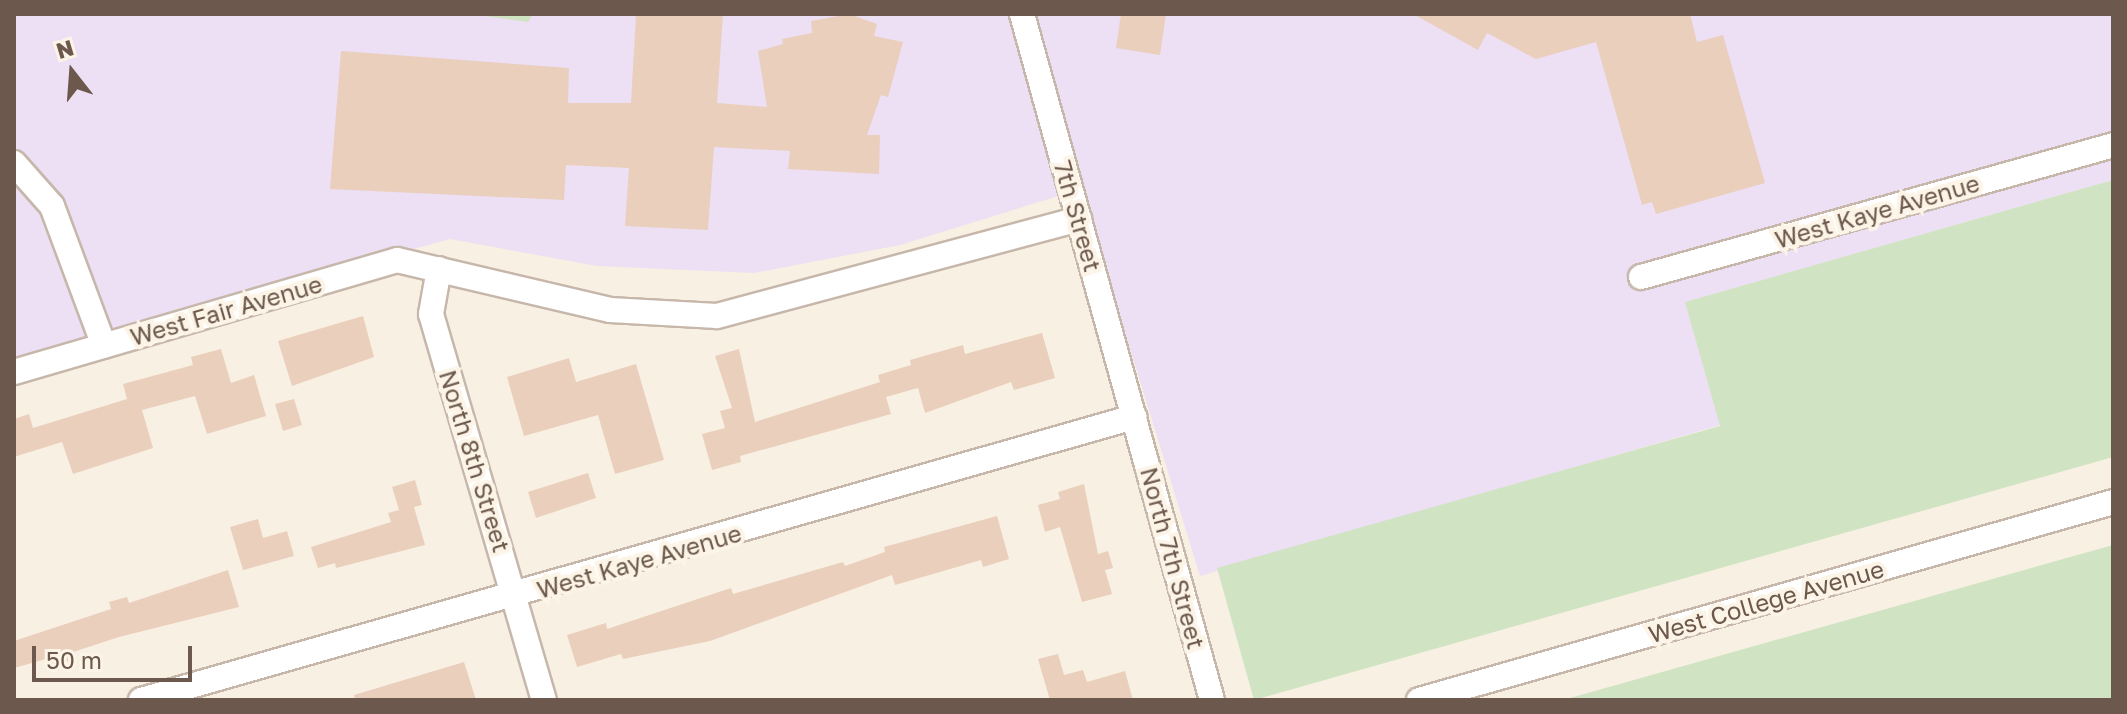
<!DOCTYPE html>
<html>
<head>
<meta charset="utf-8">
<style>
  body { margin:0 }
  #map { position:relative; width:2127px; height:714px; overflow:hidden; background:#f8f0e2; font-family:"Golos Text",sans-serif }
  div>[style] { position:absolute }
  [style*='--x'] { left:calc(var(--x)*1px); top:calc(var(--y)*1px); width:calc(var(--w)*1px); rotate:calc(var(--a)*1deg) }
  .education>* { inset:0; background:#eddff4 }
  .green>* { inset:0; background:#d0e4c3 }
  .building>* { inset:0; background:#eacfbd }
  .roads { filter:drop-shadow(2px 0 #c7b7ab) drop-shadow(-2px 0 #c7b7ab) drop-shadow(0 2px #c7b7ab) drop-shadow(0 -2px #c7b7ab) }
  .minor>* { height:24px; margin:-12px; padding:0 12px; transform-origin:12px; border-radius:12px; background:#fff }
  span { translate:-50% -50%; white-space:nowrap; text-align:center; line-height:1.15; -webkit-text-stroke:8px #fcf4e7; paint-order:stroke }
  .street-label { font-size:24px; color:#6c584c }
  .frame { position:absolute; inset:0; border:16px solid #6c584c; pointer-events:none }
  .north { position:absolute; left:32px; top:32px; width:80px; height:80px; -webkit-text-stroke:6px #fcf4e7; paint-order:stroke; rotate:343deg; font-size:22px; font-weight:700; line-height:32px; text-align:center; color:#6c584c }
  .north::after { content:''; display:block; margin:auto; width:28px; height:36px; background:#6c584c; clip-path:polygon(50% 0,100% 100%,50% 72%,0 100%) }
  .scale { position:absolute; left:32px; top:646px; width:160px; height:36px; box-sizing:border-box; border:4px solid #6c584c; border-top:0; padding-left:10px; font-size:24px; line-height:28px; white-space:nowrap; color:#6c584c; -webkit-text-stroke:6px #fcf4e7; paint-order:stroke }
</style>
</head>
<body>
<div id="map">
  <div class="education">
    <div style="clip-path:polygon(14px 14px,2113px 14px,2113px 180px,1686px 302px,1720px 425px,1200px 576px,1081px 189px,900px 245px,754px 273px,597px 266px,450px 239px,14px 359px)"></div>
  </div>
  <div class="green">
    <div style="clip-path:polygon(471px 14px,533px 14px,528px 22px)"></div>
    <div style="clip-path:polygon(2113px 180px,2113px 457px,1254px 700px,1217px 568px,1720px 426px,1685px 302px)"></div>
    <div style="clip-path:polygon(2113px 545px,2113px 700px,1563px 700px)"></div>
  </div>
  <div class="building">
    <div style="clip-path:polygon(636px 14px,723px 14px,717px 103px,767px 107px,758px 51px,783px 44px,782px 39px,812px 33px,811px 21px,849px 14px,877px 24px,874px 36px,903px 42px,888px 97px,881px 95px,867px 135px,880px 135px,879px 174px,788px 169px,790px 151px,714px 147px,708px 230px,625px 226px,629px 168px,566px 165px,564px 200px,330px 189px,341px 51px,569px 68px,568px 103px,631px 103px)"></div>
    <div style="clip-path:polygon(1121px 14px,1166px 14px,1160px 55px,1116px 48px)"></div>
    <div style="clip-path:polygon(1413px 14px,1690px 14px,1697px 42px,1723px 35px,1765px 183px,1656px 214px,1652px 202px,1642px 205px,1596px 42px,1536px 59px,1487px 33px,1478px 50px)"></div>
    <div style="clip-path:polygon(363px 316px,374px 357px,292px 386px,278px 341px)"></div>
    <div style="clip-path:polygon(1042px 333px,1055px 378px,1014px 390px,1011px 382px,925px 413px,918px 388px,886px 397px,891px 414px,740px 456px,741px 462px,712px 470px,702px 434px,725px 428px,720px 411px,732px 408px,715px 356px,739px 349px,755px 422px,880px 382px,878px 375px,911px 365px,910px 360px,963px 345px,965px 354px)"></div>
    <div style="clip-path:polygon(221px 349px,231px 383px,254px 375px,266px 416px,207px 434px,195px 396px,142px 410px,153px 448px,73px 474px,62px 442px,14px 457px,14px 419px,29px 414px,33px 428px,127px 399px,123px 384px,193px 365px,191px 357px)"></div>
    <div style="clip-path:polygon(569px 358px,576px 382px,636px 364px,664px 460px,615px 474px,598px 415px,524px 436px,507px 377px)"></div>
    <div style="clip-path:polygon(294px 399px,302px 425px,283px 431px,275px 404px)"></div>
    <div style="clip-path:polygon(588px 473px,596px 498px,536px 518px,528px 492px)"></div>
    <div style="clip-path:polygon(415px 480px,422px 505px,414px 507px,425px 545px,336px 568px,335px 563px,318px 568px,311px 547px,391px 522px,388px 513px,399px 510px,392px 487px)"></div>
    <div style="clip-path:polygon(1084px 484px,1098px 554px,1108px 551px,1113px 568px,1105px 570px,1112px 594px,1082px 602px,1060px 527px,1045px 532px,1038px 505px,1060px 499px,1058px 492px)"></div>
    <div style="clip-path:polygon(997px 516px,1009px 559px,983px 567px,981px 560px,895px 585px,892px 575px,710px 641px,623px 659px,621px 654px,577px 667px,567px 635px,606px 623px,607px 629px,731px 588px,733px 594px,843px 562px,845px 566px,885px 552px,884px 547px)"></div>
    <div style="clip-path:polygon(258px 519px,263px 538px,287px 531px,294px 556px,243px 570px,230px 527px)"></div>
    <div style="clip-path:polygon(228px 570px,239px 607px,119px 637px,67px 654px,69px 661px,49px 668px,46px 659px,14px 668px,14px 641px,111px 609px,109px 602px,127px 597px,129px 603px)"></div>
    <div style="clip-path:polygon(1058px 654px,1064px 675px,1083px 670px,1087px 682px,1125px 671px,1133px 700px,1050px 700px,1038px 659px)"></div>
    <div style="clip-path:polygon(464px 662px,476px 700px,355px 700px,354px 695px)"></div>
  </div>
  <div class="roads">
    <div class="minor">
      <div style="--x:1022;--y:14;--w:712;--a:74.52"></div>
      <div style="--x:14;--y:163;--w:57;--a:48.5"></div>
      <div style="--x:52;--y:206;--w:149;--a:69.6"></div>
      <div style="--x:439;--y:269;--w:46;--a:100.1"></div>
      <div style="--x:431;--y:314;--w:402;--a:73.7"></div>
      <div style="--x:1641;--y:277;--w:490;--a:-15.6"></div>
      <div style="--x:14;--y:372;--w:399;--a:-16.3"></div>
      <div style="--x:397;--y:260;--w:219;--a:13.2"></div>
      <div style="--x:610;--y:310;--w:107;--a:3.2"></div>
      <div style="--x:717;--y:316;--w:375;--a:-15"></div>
      <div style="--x:141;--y:700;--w:1033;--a:-15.91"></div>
      <div style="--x:1419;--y:700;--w:722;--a:-15.92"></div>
    </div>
  </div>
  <div class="street-label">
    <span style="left:1877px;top:211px;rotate:-16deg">West Kaye Avenue</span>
    <span style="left:1078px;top:216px;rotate:74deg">7th Street</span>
    <span style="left:226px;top:310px;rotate:-16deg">West Fair Avenue</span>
    <span style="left:475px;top:461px;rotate:73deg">North 8th Street</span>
    <span style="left:1173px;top:558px;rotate:75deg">North 7th Street</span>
    <span style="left:639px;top:561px;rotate:-16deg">West Kaye Avenue</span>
    <span style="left:1766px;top:601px;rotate:-16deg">West College Avenue</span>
  </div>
  <div class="frame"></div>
  <div class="north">N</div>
  <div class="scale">50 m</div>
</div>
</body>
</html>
